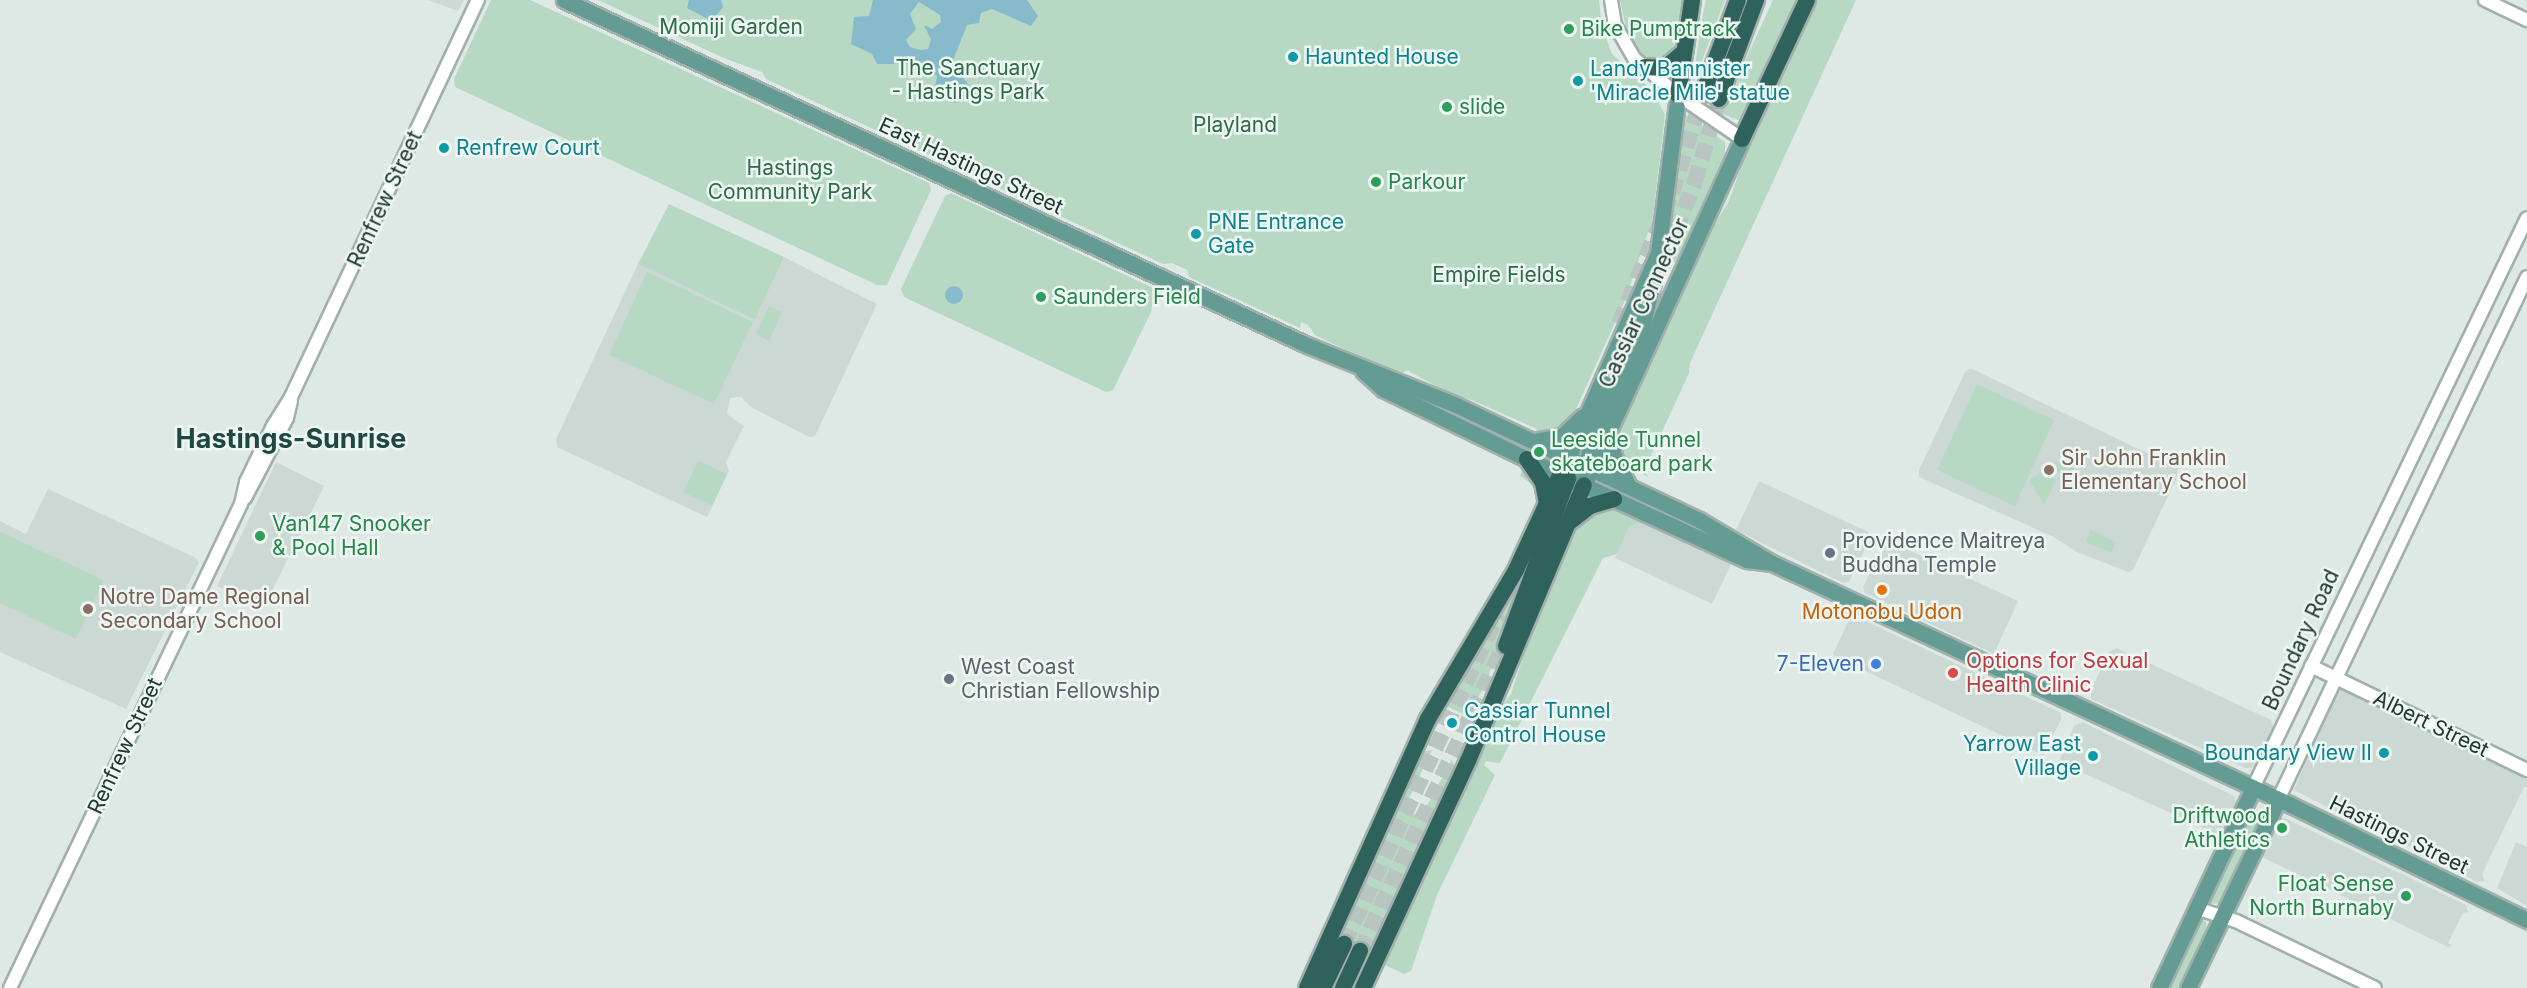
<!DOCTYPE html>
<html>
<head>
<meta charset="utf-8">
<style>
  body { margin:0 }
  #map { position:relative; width:2527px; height:988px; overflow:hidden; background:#dee9e5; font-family:Inter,sans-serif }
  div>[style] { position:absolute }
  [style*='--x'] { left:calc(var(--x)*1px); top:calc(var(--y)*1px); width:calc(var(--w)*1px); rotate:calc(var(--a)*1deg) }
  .built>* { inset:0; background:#ccd8d4 }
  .green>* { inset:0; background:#b7d9c3 }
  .water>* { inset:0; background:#87bbcc }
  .round { border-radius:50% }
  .highway-tunnel>* { height:16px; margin-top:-8px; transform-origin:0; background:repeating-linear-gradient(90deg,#b8c5c1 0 16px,transparent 0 24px) }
  .roads { filter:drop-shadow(2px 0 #a1b0ac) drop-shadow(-2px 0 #a1b0ac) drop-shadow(0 2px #a1b0ac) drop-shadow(0 -2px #a1b0ac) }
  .minor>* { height:12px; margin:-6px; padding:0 6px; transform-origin:6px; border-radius:6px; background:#fff }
  .major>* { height:15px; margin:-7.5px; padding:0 7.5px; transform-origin:7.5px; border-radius:7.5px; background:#649c93 }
  .highway>* { height:16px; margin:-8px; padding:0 8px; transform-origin:8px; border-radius:8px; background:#2e625b }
  .dots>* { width:16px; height:16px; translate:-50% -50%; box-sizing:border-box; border:3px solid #eef6f2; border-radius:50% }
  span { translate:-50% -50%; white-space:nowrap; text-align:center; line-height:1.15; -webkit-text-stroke:5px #eef6f2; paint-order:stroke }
  .park-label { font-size:21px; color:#2d6c4b }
  .leisure-label { font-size:21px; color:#27864d }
  .left { translate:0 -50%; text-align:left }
  .right { translate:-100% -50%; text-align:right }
  .culture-label { font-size:21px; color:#0d838f }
  .street-label { font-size:21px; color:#203733 }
  .education-label { font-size:21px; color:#785e54 }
  .worship-label { font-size:21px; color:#5b616d }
  .food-label { font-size:21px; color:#c56008 }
  .health-label { font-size:21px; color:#be3a42 }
  .shop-label { font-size:21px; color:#366cbe }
  .district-label { font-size:27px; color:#1e4841; font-weight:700 }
</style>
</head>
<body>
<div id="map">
  <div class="built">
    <div style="clip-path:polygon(428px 0,464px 0,458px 11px)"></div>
    <div style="clip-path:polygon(784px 257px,877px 304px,815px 436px,809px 437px,751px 407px,741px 397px,730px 398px,727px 414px,744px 426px,726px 462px,729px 471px,707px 517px,557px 447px,556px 439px,638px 264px,755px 320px)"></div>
    <div style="clip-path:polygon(1970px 368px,2178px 468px,2177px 477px,2133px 570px,2128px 572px,2077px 552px,2052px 536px,1919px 477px,1919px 470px,1965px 372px)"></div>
    <div style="clip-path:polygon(276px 462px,324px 486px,264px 607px,217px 586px)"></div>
    <div style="clip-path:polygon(1759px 481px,1868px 532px,1870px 539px,1849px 582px,1843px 583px,1736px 530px)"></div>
    <div style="clip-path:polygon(48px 489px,194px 557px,199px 562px,126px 709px,0 652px,0 521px,26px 534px)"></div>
    <div style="clip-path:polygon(1642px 520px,1733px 560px,1712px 604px,1615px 558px,1628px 529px)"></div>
    <div style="clip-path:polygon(1891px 542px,2018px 601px,1994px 654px,1865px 593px,1863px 587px,1883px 546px)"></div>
    <div style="clip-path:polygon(1857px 617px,2061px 713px,2061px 720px,2043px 755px,1836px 657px,1833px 654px,1849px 620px)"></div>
    <div style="clip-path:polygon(2117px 648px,2271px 720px,2273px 728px,2252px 768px,2245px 768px,2091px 699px,2091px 690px,2109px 652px)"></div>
    <div style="clip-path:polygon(2342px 689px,2527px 778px,2527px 787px,2524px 787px,2482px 874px,2485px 881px,2476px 882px,2445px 862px,2390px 839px,2294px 790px,2336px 692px)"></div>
    <div style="clip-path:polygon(2082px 722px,2234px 796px,2236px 803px,2221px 836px,2059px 762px,2074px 726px)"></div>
    <div style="clip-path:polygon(2277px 818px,2285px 818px,2466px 905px,2468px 912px,2463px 913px,2448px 943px,2452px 945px,2448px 947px,2258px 855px)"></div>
    <div style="clip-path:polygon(2516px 842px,2527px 847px,2527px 906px,2497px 888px)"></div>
  </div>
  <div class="green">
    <div style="clip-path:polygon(491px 0,530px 0,929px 183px,931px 190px,887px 285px,877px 285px,455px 87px,454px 79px)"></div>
    <div style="clip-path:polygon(598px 0,1599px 0,1602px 27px,1612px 54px,1653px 91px,1665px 115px,1653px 217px,1626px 298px,1572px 418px,1559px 428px,1536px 487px,1520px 476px,1537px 429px,1474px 401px,1448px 393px,1407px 370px,1402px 373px,1342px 348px,1315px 335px,1308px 325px,1301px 322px,1300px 328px,1189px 277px,1187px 270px,1172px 263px,1163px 264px,766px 79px,762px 72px,726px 59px)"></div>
    <div style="clip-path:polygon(1620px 0,1682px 0,1674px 46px,1666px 58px,1651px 60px,1641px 54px,1627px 34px)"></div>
    <div style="clip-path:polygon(1706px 0,1725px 0,1692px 87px,1702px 19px)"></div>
    <div style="clip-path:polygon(1773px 0,1798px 0,1741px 121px,1720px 113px,1688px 88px,1731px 104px,1740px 72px)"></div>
    <div style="clip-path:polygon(1814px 0,1856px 0,1690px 363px,1689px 373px,1645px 469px,1648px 477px,1629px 466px,1623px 457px,1619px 444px,1621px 426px,1707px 236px,1729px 201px,1749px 144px)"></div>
    <div style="clip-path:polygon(1686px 115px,1725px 142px,1725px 153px,1676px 263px,1667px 259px)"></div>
    <div style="clip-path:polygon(951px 193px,1155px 289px,1151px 312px,1113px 390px,1106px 392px,904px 297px,901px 289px,945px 196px)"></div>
    <div style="clip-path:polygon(669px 204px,784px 257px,755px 320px,638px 264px)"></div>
    <div style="clip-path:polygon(647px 272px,753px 322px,714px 404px,609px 355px)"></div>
    <div style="clip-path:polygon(769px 306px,782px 312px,769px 341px,756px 334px)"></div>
    <div style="clip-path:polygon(1977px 384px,2054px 420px,2015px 506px,1937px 470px)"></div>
    <div style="clip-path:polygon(2067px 460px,2074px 464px,2074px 477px,2049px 469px,2051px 464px)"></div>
    <div style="clip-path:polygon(698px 461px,727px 474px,712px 506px,683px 492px)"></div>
    <div style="clip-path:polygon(2041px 472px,2048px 472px,2056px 480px,2044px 505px,2029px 480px)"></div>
    <div style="clip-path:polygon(1611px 508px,1642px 520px,1628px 529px,1617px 554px,1603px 558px,1500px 763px,1486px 761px,1484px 765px,1495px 775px,1437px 895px,1411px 971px,1404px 974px,1381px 963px,1497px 713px,1511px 694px,1537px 614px,1578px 521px,1583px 515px)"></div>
    <div style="clip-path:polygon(2091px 530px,2116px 542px,2111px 553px,2086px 542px)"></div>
    <div style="clip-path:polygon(0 532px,104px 580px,76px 639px,0 603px)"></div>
    <div style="clip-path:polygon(1515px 583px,1522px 587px,1485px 685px,1468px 716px,1444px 705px)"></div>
    <div style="clip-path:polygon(1432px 750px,1404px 809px,1421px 817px,1452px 759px,1456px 770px,1371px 951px,1335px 934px,1406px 784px,1426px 751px)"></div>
    <div style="clip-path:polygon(2250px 812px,2257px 815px,2256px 827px,2221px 903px,2211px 904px,2208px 895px)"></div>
    <div style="clip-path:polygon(2198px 919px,2206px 921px,2207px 930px,2180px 988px,2164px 988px)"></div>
  </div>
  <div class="water">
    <div style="clip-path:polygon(689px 0,721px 0,723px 7px,713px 20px,708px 19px,687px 8px)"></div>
    <div style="clip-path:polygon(evenodd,873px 0,1027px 0,1038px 16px,1031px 26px,992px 9px,981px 13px,979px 23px,967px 25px,952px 63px,971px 88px,966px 100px,955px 103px,938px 95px,935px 88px,937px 76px,930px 71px,916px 64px,877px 64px,872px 54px,851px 44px,854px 17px,869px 16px,873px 0,919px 2px,940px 15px,941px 22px,932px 29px,924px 25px,931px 40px,928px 49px,921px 50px,910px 47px,906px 40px,916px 29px,910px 14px,919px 2px)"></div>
    <div class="round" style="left:945px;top:286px;width:18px;height:18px"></div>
  </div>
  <div class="highway-tunnel">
    <div style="--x:1649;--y:298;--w:125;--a:-68.4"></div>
    <div style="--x:1695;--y:182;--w:86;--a:-73.9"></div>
    <div style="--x:1619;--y:324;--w:141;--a:-68"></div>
    <div style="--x:1672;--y:193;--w:104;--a:-72.6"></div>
    <div style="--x:1344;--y:944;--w:365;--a:-65"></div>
    <div style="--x:1360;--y:951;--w:353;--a:-64.8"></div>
  </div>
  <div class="roads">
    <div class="minor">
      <div style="--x:1611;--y:0;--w:25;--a:81"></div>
      <div style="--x:1615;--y:25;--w:38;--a:60"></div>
      <div style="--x:1634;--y:58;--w:57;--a:40.1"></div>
      <div style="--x:1678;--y:95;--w:78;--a:34.5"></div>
      <div style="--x:2485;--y:0;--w:47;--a:25.5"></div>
      <div style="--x:245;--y:498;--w:90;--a:-62.3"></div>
      <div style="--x:287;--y:418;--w:18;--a:-77"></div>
      <div style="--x:2311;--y:666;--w:240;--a:25.7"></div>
      <div style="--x:2253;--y:788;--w:632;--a:-64.33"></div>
      <div style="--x:2278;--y:800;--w:579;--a:-64.54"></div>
      <div style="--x:2196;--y:908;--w:42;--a:18"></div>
      <div style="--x:2236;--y:921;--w:154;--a:25.7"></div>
      <div style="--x:10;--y:988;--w:536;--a:-64.49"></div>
      <div style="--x:241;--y:504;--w:23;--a:-77"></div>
      <div style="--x:246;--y:482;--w:62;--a:-64.3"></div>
      <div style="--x:273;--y:426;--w:34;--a:-58"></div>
      <div style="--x:291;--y:397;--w:439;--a:-64.8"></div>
    </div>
    <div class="major">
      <div style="--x:564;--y:0;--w:819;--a:24.91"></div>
      <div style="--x:1307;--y:345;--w:161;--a:21.9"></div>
      <div style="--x:1456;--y:405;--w:269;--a:25.3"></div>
      <div style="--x:1699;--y:520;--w:85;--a:30.5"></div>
      <div style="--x:1772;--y:563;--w:573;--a:25"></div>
      <div style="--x:2291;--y:805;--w:263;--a:26"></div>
      <div style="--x:1363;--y:371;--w:27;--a:42"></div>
      <div style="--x:1383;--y:389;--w:160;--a:25.9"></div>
      <div style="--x:1527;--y:459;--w:242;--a:24.7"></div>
      <div style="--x:1747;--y:560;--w:23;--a:7"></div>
      <div style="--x:1609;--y:431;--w:26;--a:79"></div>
      <div style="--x:1614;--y:457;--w:33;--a:63"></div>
      <div style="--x:1534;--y:441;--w:28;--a:-10"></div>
      <div style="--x:1562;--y:436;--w:28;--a:-44"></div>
      <div style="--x:1564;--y:467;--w:234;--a:-66.3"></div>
      <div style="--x:1658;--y:253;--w:159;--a:-82.8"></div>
      <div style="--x:1583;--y:473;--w:51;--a:-74.1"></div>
      <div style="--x:1597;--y:424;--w:112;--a:-65.7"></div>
      <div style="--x:1643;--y:322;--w:40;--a:-75.6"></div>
      <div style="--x:1588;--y:477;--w:371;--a:-65.5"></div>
      <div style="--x:2159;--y:988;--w:221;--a:-64.8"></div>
      <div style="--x:2188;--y:988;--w:208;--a:-64.4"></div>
    </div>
    <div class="highway">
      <div style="--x:1645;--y:67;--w:20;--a:3"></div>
      <div style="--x:1665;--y:68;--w:23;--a:-40"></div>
      <div style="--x:1703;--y:94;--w:100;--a:-69.6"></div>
      <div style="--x:1678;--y:95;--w:96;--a:-81.6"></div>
      <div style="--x:1719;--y:99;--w:106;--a:-69.5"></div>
      <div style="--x:1742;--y:139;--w:153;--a:-64.9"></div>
      <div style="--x:1527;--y:459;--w:29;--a:56"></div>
      <div style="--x:1543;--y:483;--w:21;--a:79"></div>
      <div style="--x:1571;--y:521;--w:24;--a:-38"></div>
      <div style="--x:1590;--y:506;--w:25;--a:-16"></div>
      <div style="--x:1506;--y:646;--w:179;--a:-69.7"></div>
      <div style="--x:1307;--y:988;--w:295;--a:-65.8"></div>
      <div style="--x:1428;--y:719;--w:173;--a:-59.4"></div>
      <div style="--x:1516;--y:570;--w:105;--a:-65.1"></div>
      <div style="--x:1323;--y:988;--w:49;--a:-64.5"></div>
      <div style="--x:1343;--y:988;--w:41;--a:-65.3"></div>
      <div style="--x:1363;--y:988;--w:250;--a:-65.2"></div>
      <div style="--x:1468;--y:761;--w:299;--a:-67.2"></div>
    </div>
  </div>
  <div class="dots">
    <div style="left:1569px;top:29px;background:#2e9e5b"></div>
    <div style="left:1293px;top:57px;background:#0f9aa8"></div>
    <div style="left:1578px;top:81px;background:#0f9aa8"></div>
    <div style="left:1447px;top:107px;background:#2e9e5b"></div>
    <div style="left:444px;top:148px;background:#0f9aa8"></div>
    <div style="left:1376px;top:182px;background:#2e9e5b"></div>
    <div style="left:1196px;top:234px;background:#0f9aa8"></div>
    <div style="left:1041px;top:297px;background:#2e9e5b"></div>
    <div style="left:1539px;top:452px;background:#2e9e5b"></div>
    <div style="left:2049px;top:470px;background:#8d6e63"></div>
    <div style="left:260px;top:536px;background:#2e9e5b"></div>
    <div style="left:1830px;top:553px;background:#6b7280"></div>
    <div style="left:1882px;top:590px;background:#e8710a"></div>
    <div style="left:88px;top:609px;background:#8d6e63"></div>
    <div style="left:1876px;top:664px;background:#3f7fe0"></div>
    <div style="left:1953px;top:673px;background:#e0444e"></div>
    <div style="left:949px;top:679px;background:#6b7280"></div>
    <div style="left:1452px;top:723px;background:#0f9aa8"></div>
    <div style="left:2384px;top:753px;background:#0f9aa8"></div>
    <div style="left:2093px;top:756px;background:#0f9aa8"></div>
    <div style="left:2282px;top:828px;background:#2e9e5b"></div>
    <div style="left:2406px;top:896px;background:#2e9e5b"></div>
  </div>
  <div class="park-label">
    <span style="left:731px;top:27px">Momiji Garden</span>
    <span style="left:968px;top:80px">The Sanctuary<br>- Hastings Park</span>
    <span style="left:1235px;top:125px">Playland</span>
    <span style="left:790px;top:180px">Hastings<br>Community Park</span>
    <span style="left:1499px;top:275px">Empire Fields</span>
  </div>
  <div class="leisure-label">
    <span class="left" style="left:1581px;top:29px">Bike Pumptrack</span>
    <span class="left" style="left:1459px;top:107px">slide</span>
    <span class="left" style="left:1388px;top:182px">Parkour</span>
    <span class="left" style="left:1053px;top:297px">Saunders Field</span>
    <span class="left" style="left:1551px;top:452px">Leeside Tunnel<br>skateboard park</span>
    <span class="left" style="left:272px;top:536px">Van147 Snooker<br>&amp; Pool Hall</span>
    <span class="right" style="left:2270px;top:828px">Driftwood<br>Athletics</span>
    <span class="right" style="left:2394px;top:896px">Float Sense<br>North Burnaby</span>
  </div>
  <div class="culture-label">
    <span class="left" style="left:1305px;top:57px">Haunted House</span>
    <span class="left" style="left:1590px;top:81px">Landy Bannister<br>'Miracle Mile' statue</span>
    <span class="left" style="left:456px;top:148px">Renfrew Court</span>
    <span class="left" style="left:1208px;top:234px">PNE Entrance<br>Gate</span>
    <span class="left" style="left:1464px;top:723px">Cassiar Tunnel<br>Control House</span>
    <span class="right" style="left:2081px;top:756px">Yarrow East<br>Village</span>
    <span class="right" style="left:2372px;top:753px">Boundary View II</span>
  </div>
  <div class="street-label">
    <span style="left:971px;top:166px;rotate:25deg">East Hastings Street</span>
    <span style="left:385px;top:199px;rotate:-65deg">Renfrew Street</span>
    <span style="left:1644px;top:303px;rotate:-65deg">Cassiar Connector</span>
    <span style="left:2301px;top:640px;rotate:-65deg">Boundary Road</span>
    <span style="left:2431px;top:724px;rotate:26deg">Albert Street</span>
    <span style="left:125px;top:746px;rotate:-65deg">Renfrew Street</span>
    <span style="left:2399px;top:835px;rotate:26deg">Hastings Street</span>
  </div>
  <div class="education-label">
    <span class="left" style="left:2061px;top:470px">Sir John Franklin<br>Elementary School</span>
    <span class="left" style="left:100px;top:609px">Notre Dame Regional<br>Secondary School</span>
  </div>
  <div class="worship-label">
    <span class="left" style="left:1842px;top:553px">Providence Maitreya<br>Buddha Temple</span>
    <span class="left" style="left:961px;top:679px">West Coast<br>Christian Fellowship</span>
  </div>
  <div class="food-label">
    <span style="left:1882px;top:612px">Motonobu Udon</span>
  </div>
  <div class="health-label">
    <span class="left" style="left:1966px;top:673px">Options for Sexual<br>Health Clinic</span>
  </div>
  <div class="shop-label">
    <span class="right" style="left:1864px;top:664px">7-Eleven</span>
  </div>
  <div class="district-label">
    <span style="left:291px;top:439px">Hastings-Sunrise</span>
  </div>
</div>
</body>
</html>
